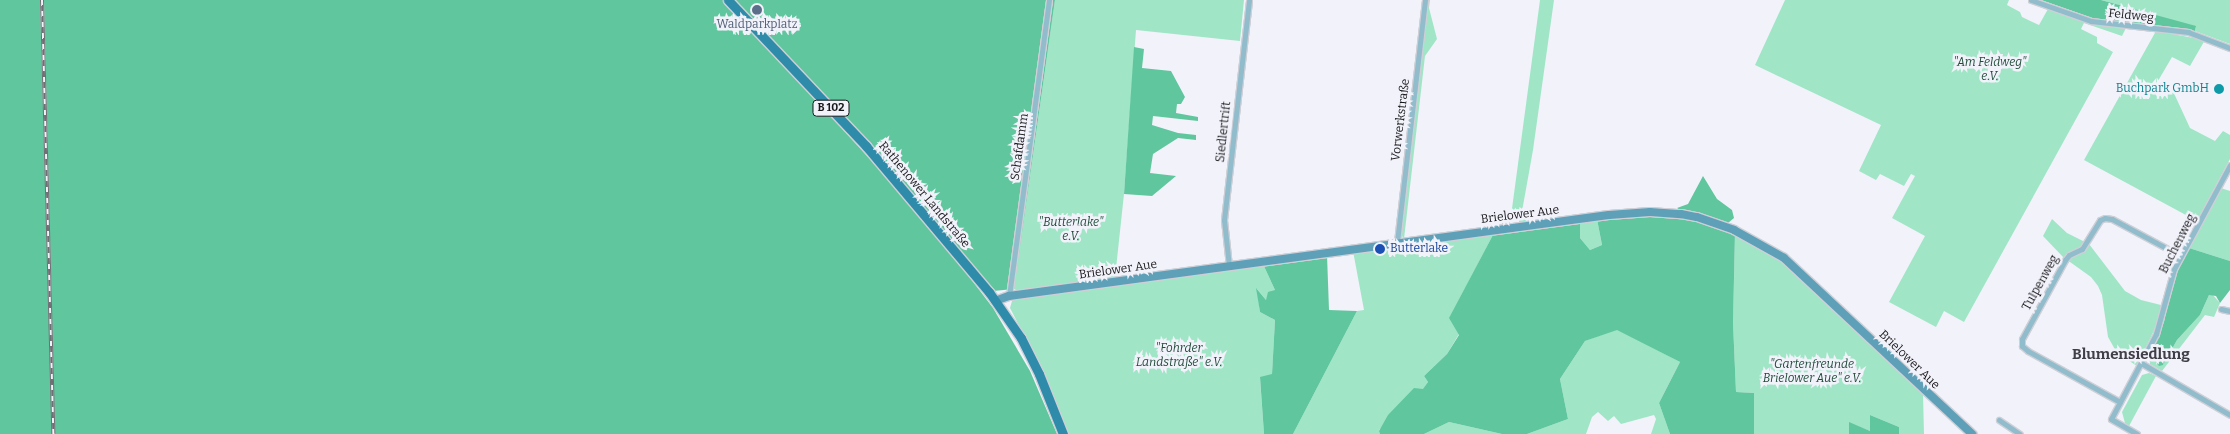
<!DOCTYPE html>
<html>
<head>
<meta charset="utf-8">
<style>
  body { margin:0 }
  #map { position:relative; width:2230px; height:434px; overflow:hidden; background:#f2f2fb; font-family:Bitter,serif }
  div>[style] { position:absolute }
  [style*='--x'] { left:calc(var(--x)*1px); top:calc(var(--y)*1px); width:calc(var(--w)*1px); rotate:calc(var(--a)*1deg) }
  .green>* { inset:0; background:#a0e6c6 }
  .forest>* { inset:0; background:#60c69d }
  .roads { filter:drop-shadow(1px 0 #cfcfd7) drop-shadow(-1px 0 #cfcfd7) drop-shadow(0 1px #cfcfd7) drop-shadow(0 -1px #cfcfd7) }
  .street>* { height:5px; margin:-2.5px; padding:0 2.5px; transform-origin:2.5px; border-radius:2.5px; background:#91bccc }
  .secondary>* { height:8px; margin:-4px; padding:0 4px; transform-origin:4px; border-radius:4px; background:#5da0b8 }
  .primary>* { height:9px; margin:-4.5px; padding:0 4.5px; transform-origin:4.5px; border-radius:4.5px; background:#2e8caa }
  .rail>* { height:4px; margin-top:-2px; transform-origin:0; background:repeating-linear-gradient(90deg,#f2f2fb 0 5.5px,#6f6f74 0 11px); box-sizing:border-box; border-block:1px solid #6f6f74 }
  .dots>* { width:14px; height:14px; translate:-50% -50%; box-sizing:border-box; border:2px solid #f2f2fb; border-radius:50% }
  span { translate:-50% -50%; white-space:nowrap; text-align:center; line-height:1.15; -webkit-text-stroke:5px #f2f2fb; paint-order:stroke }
  .shield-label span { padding:1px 4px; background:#f2f2fb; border:1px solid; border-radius:4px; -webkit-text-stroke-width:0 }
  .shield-label { font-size:11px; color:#18181b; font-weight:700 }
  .street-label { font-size:12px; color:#18181b }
  .service-label { font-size:12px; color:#4e5e75 }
  .park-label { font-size:12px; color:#214c3a; font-style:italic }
  .culture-label { font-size:12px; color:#0d838f }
  .right { translate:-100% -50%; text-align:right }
  .transit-label { font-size:12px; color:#164399 }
  .left { translate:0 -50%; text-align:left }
  .quarter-label { font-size:15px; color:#403f47; font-weight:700 }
</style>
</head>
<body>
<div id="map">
  <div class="green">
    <div style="clip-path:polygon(1055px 0,1244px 0,1240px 41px,1136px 30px,1124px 194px,1115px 278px,1018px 291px,1014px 289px)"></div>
    <div style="clip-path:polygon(1427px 0,1430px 0,1429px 8px,1437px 39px,1425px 56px,1404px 239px,1400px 233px)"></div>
    <div style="clip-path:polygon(1540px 0,1554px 0,1533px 150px,1521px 217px,1528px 222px,1519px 223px,1519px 210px,1515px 209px,1509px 224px,1499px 226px,1511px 216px)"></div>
    <div style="clip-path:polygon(1785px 0,2009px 0,2007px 5px,2020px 12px,2022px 17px,2039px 25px,2048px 9px,2084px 22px,2126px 28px,2122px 36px,2084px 23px,2081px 29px,2097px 37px,2097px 43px,2113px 52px,1964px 322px,1944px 311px,1936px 327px,1889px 302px,1925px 236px,1892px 218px,1915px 176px,1911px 174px,1904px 186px,1880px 174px,1876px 180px,1859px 171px,1881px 125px,1755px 65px)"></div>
    <div style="clip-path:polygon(2101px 0,2230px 0,2230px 44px,2195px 31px,2196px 27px)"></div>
    <div style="clip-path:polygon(2156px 31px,2205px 40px,2190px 66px,2172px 57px,2158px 81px,2172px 89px,2190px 128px,2215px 141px,2223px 131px,2230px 135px,2230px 159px,2197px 221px,2084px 160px)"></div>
    <div style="clip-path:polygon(2221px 188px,2230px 191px,2230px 261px,2189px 248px)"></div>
    <div style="clip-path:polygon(1597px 219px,1602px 245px,1590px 250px,1580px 238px,1580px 221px)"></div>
    <div style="clip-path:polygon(2052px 219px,2067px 233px,2089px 244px,2125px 291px,2141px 300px,2161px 305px,2158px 322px,2137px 366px,2117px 353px,2108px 337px,2102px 295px,2098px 286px,2091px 277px,2063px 257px,2043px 236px)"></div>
    <div style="clip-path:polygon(1494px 233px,1450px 317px,1459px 334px,1447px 354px,1424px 376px,1428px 382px,1423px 390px,1379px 430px,1380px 434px,1293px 434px,1357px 311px,1364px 310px,1353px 251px)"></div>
    <div style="clip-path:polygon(1735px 233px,1777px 257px,1923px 394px,1924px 434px,1899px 434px,1899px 427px,1870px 415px,1870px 431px,1849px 423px,1849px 434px,1754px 434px,1754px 393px,1736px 392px,1733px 323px)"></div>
    <div style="clip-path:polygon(1263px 264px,1275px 290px,1266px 300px,1257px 289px,1260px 312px,1275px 320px,1272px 375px,1260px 378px,1264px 434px,1069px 434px,1045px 376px,1010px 308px,1012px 301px,1016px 298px)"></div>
    <div style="clip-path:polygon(2212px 294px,2220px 303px,2214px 317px,2205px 315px,2162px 371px,2150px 364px,2149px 354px,2159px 365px,2163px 365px,2177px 340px,2200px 315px,2209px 295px)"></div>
    <div style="clip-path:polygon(1617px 329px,1680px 362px,1659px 403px,1670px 434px,1651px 434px,1656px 419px,1654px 415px,1621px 424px,1614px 416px,1608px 421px,1598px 412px,1592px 417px,1586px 434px,1527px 434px,1568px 419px,1560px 379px,1585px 341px)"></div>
    <div style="clip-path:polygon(2149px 373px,2156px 376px,2129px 426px,2125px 423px,2122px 412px,2142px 375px)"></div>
    <div style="clip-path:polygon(1449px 422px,1502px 434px,1424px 434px)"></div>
  </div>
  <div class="forest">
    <div style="clip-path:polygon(0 0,40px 0,52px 434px,0 434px)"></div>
    <div style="clip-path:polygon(44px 0,725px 0,929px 224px,993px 308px,1030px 371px,1057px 434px,55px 434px)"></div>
    <div style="clip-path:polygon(731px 0,1055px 0,1014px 289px,993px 291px)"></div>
    <div style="clip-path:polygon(2041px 0,2101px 0,2196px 26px,2195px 31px,2098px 20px)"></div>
    <div style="clip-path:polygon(1134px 47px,1144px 49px,1142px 68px,1171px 71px,1185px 97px,1181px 104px,1177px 104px,1176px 113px,1198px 117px,1198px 121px,1153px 116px,1152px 125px,1178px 133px,1196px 135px,1196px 140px,1178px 138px,1153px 154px,1150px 173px,1176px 176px,1152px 196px,1124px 194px)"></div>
    <div style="clip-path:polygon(1703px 176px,1717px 199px,1732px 210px,1734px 218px,1728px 223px,1683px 212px,1677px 208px,1688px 204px)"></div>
    <div style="clip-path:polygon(1649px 214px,1690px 218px,1735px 233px,1733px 323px,1736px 392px,1754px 393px,1754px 434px,1670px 434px,1659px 403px,1680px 362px,1617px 330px,1585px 341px,1560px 379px,1568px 419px,1527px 434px,1502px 434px,1449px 422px,1424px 434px,1380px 434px,1379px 431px,1388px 415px,1414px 388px,1423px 389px,1428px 382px,1424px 376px,1447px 354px,1459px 335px,1449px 318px,1494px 233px,1580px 221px,1580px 238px,1590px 250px,1602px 245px,1597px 219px)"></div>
    <div style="clip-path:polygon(2189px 248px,2230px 261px,2230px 290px,2220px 303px,2216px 296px,2209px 295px,2200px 315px,2177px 340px,2163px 365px,2159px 366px,2149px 354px,2164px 322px,2172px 281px)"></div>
    <div style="clip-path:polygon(1327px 255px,1329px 310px,1357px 311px,1293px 434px,1264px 434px,1260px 377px,1272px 374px,1275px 320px,1260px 312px,1256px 288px,1266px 300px,1268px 292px,1275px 290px,1263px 264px)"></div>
    <div style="clip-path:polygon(1870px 415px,1899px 427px,1899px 434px,1849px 434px,1849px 422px,1870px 431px)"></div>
  </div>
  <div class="roads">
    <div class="street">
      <div style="--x:2031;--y:0;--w:64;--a:19.3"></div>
      <div style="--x:2091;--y:21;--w:98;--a:6.5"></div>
      <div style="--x:2188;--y:32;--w:45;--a:20.9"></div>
      <div style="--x:1397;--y:242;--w:244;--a:-83.4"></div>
      <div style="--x:1229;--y:266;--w:46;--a:-96.2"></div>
      <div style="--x:1224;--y:220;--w:221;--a:-83.5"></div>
      <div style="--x:1009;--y:296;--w:299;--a:-82.3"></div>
      <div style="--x:2221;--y:309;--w:9;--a:13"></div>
      <div style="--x:2141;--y:363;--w:103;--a:30.3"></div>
      <div style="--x:2120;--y:402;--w:105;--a:-151"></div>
      <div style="--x:2028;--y:351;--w:8;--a:-140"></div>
      <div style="--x:2022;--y:346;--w:7;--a:-90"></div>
      <div style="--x:2022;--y:339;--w:90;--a:-61.4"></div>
      <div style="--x:2065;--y:260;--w:6;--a:-51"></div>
      <div style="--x:2069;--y:255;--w:14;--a:-25"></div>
      <div style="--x:2082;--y:249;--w:34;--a:-58"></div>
      <div style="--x:2100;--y:220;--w:5;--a:-22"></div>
      <div style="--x:2105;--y:218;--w:7;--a:8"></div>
      <div style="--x:2112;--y:219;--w:78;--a:28.2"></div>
      <div style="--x:1999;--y:420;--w:25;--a:34"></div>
      <div style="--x:2137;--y:434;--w:30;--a:-150"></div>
      <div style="--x:2111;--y:419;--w:96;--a:-62.1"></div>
      <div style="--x:2156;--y:334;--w:67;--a:-74.5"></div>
      <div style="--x:2174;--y:269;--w:118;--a:-61.7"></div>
    </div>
    <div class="secondary">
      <div style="--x:995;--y:301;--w:15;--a:-20"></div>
      <div style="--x:1009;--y:296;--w:605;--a:-7.69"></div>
      <div style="--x:1609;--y:215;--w:41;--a:-4.2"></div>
      <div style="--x:1650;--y:212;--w:31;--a:4"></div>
      <div style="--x:1681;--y:214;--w:16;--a:11"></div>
      <div style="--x:1697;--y:217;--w:39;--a:19"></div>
      <div style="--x:1734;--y:230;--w:57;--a:29.2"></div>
      <div style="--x:1784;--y:258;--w:258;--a:43.1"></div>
    </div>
    <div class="primary">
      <div style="--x:728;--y:0;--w:201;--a:46.6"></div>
      <div style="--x:866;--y:146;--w:191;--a:49.9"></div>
      <div style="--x:989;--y:292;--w:56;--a:55.2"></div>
      <div style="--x:1021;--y:338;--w:40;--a:63.4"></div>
      <div style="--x:1039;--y:374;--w:65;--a:68.2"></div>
    </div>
  </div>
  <div class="rail">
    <div style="--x:42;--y:0;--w:434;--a:88.5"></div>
  </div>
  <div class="dots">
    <div style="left:757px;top:10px;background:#5c6f8a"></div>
    <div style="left:2219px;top:89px;background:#0f9aa8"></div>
    <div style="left:1380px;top:249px;background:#1a4fb4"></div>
  </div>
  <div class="shield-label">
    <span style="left:831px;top:108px">B 102</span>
  </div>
  <div class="street-label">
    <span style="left:2131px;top:16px;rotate:6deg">Feldweg</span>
    <span style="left:1401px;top:120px;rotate:-83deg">Vorwerkstraße</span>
    <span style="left:1224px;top:132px;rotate:-84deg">Siedlertrift</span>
    <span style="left:1020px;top:147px;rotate:-82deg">Schafdamm</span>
    <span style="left:924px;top:195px;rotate:50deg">Rathenower Landstraße</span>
    <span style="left:1520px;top:215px;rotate:-7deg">Brielower Aue</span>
    <span style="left:2178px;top:244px;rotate:-63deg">Buchenweg</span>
    <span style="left:1118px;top:270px;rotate:-8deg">Brielower Aue</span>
    <span style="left:2041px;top:283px;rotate:-61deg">Tulpenweg</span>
    <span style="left:1909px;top:360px;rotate:44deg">Brielower Aue</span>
  </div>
  <div class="service-label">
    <span style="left:757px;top:25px">Waldparkplatz</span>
  </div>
  <div class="park-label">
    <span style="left:1990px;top:70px">"Am Feldweg"<br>e.V.</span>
    <span style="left:1071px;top:230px">"Butterlake"<br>e.V.</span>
    <span style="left:1179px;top:356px">"Fohrder<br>Landstraße" e.V.</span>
    <span style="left:1812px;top:372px">"Gartenfreunde<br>Brielower Aue" e.V.</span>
  </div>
  <div class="culture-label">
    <span class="right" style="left:2209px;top:89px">Buchpark GmbH</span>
  </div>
  <div class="transit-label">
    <span class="left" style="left:1390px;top:249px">Butterlake</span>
  </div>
  <div class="quarter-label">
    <span style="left:2131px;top:355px">Blumensiedlung</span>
  </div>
</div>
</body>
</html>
